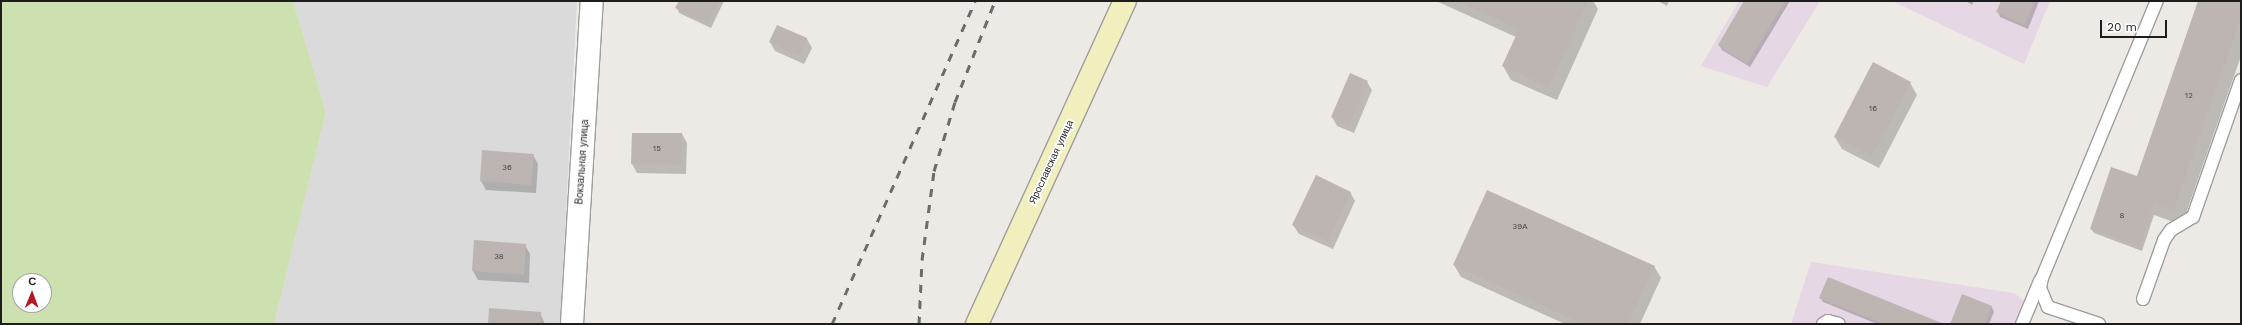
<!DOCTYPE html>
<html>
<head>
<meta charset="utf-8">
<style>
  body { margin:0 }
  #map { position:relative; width:2242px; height:325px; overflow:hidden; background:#ede9e4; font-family:"Work Sans",sans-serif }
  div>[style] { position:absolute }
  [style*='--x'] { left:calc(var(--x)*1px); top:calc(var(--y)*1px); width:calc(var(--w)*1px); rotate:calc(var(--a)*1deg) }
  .residential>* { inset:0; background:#dbdada }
  .industrial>* { inset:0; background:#e5d7e4 }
  .grass>* { inset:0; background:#cde1b0 }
  .shadow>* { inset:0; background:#0003 }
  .building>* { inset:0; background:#bdb5b2 }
  .roads { filter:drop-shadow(1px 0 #9e9e9e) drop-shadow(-1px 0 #9e9e9e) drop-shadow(0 1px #9e9e9e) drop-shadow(0 -1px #9e9e9e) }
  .lane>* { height:12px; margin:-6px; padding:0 6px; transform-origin:6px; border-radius:6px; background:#fff }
  .street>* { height:22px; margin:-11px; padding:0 11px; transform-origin:11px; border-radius:11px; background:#fff }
  .secondary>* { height:22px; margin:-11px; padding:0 11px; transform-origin:11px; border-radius:11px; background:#f1efbe }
  .rail>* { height:3px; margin-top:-1.5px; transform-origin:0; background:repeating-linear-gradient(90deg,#6b6b6b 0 8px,transparent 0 16px) }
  span { translate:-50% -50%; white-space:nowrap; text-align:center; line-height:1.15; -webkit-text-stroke:3.5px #fff; paint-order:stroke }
  .number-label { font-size:8px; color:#454342 }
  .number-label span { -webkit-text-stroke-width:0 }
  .street-label { font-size:10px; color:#1d1d1d }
  .frame { position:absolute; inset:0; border:2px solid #1d1d1d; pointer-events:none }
  .north { position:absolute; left:12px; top:273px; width:40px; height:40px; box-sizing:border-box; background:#fff; border:1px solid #a5a5a5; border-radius:50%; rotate:1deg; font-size:11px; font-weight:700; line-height:16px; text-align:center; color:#1d1d1d }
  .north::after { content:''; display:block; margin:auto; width:14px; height:18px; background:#b21927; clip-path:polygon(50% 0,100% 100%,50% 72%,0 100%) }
  .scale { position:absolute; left:2100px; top:20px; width:67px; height:18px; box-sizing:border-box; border:2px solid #1d1d1d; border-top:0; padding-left:5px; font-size:12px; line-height:14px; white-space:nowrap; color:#1d1d1d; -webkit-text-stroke:3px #fff; paint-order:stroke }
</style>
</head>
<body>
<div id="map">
  <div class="residential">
    <div style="clip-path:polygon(293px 1px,577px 1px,560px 324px,274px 324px,326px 112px)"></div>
  </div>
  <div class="industrial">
    <div style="clip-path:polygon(1739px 1px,1820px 1px,1767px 87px,1701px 66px)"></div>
    <div style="clip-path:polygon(1892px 1px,2050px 1px,2024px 64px)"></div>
    <div style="clip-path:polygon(1811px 262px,2014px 293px,2036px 311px,2029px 324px,1791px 324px)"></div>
  </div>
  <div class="grass">
    <div style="clip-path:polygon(evenodd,1px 1px,293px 1px,326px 112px,274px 324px,1px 324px,1px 1px,20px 281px,44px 281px,44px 305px,20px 305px,20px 281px)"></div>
  </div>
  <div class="shadow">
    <div style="clip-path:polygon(680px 1px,724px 1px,711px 28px,679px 13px,677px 8px)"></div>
    <div style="clip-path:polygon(1436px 1px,1593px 1px,1598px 9px,1557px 100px,1511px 80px,1503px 66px,1516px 37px)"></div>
    <div style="clip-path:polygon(1658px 1px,1669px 1px,1667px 6px)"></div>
    <div style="clip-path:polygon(1746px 1px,1790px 1px,1750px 67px,1722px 50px,1719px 45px)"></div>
    <div style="clip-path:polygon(1966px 1px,1974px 1px,1972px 5px)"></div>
    <div style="clip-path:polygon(2003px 1px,2039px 1px,2028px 29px,2000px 17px,1998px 12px)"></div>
    <div style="clip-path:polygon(2199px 1px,2241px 1px,2241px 56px,2182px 225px,2154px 215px,2142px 251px,2094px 233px,2091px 229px,2137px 177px)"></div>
    <div style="clip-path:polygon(777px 26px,807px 39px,812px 48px,804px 64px,775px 51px,770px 42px)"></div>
    <div style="clip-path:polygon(1367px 82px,1372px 90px,1354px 133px,1337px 126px,1332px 117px)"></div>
    <div style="clip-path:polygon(1910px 83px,1917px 95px,1879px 168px,1842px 149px,1835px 137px)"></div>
    <div style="clip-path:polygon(682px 134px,687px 143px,686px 174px,637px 173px,632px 164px)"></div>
    <div style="clip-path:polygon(533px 155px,538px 164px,536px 193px,486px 190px,481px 181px)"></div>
    <div style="clip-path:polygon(1350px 192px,1355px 201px,1333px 249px,1299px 234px,1293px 225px)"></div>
    <div style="clip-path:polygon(525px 245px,530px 254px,529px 283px,478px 280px,473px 271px)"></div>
    <div style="clip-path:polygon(1454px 265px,1654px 266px,1661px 278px,1640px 324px,1565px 324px,1461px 277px)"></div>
    <div style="clip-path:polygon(1963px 295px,1992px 307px,1994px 312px,1989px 324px,1951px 324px)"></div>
    <div style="clip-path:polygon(1820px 297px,1941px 324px,1877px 324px,1823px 302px)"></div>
    <div style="clip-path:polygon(540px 313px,545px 324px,489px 324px)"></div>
  </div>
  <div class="building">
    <div style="clip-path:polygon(679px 1px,720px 1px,708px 24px,675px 8px)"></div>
    <div style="clip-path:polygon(1457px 1px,1588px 1px,1549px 87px,1502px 66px,1519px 29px)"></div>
    <div style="clip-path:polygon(1744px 1px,1785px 1px,1747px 64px,1718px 45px)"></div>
    <div style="clip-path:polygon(2001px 1px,2035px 1px,2025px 25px,1996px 12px)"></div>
    <div style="clip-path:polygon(2198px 1px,2241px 1px,2241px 17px,2174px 210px,2154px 204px,2140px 247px,2090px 229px,2111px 167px,2137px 176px)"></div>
    <div style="clip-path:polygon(777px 25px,807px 38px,799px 56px,769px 42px)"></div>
    <div style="clip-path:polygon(1873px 62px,1911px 82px,1872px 156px,1834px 137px)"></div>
    <div style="clip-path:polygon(1350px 73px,1368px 81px,1349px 125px,1331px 117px)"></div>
    <div style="clip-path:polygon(632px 133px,682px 133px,682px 165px,631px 164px)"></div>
    <div style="clip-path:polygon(482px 150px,534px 154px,531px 185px,480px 181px)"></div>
    <div style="clip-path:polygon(1316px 175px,1351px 192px,1328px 241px,1292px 225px)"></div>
    <div style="clip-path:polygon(1487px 190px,1655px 266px,1628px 324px,1583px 324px,1453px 265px)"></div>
    <div style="clip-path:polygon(474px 240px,526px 244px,524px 275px,472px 271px)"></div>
    <div style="clip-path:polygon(1828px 277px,1944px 324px,1884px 324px,1819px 298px)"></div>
    <div style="clip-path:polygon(1962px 294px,1992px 306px,1985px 324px,1950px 324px)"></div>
    <div style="clip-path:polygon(489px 308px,541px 312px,540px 324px,488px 324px)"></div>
  </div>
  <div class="roads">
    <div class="lane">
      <div style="--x:2143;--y:299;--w:63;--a:-70.4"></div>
      <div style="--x:2164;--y:240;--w:12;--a:-55"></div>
      <div style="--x:2171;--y:230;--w:26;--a:-31"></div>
      <div style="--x:2193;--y:217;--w:145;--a:-70.7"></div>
      <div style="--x:1823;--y:324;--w:6;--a:-31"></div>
      <div style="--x:1828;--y:321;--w:11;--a:15"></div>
      <div style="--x:2022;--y:324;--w:47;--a:-67.3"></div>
      <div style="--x:2099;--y:324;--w:54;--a:-161.6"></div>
      <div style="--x:2048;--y:307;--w:21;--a:-113"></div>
      <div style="--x:2040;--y:288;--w:10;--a:-79"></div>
      <div style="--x:2042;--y:278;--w:300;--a:-67.5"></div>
    </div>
    <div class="street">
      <div style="--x:572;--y:324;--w:324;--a:-86.5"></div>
    </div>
    <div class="secondary">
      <div style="--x:977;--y:324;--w:355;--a:-65.4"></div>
    </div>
  </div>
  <div class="rail">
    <div style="--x:832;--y:324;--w:353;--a:-66.1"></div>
    <div style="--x:919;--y:324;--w:64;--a:-87.3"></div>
    <div style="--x:922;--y:260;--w:90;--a:-82.3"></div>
    <div style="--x:934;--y:171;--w:72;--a:-73.1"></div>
    <div style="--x:955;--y:102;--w:109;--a:-68.4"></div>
  </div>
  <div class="number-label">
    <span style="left:2189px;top:96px">12</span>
    <span style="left:1873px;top:109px">16</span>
    <span style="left:657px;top:149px">15</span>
    <span style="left:507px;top:168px">36</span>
    <span style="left:2122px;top:216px">8</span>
    <span style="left:1520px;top:227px">39А</span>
    <span style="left:499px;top:257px">38</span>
  </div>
  <div class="street-label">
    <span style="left:582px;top:162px;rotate:-86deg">Вокзальная улица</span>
    <span style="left:1051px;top:162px;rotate:-65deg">Ярославская улица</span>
  </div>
  <div class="frame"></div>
  <div class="north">С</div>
  <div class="scale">20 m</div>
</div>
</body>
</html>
